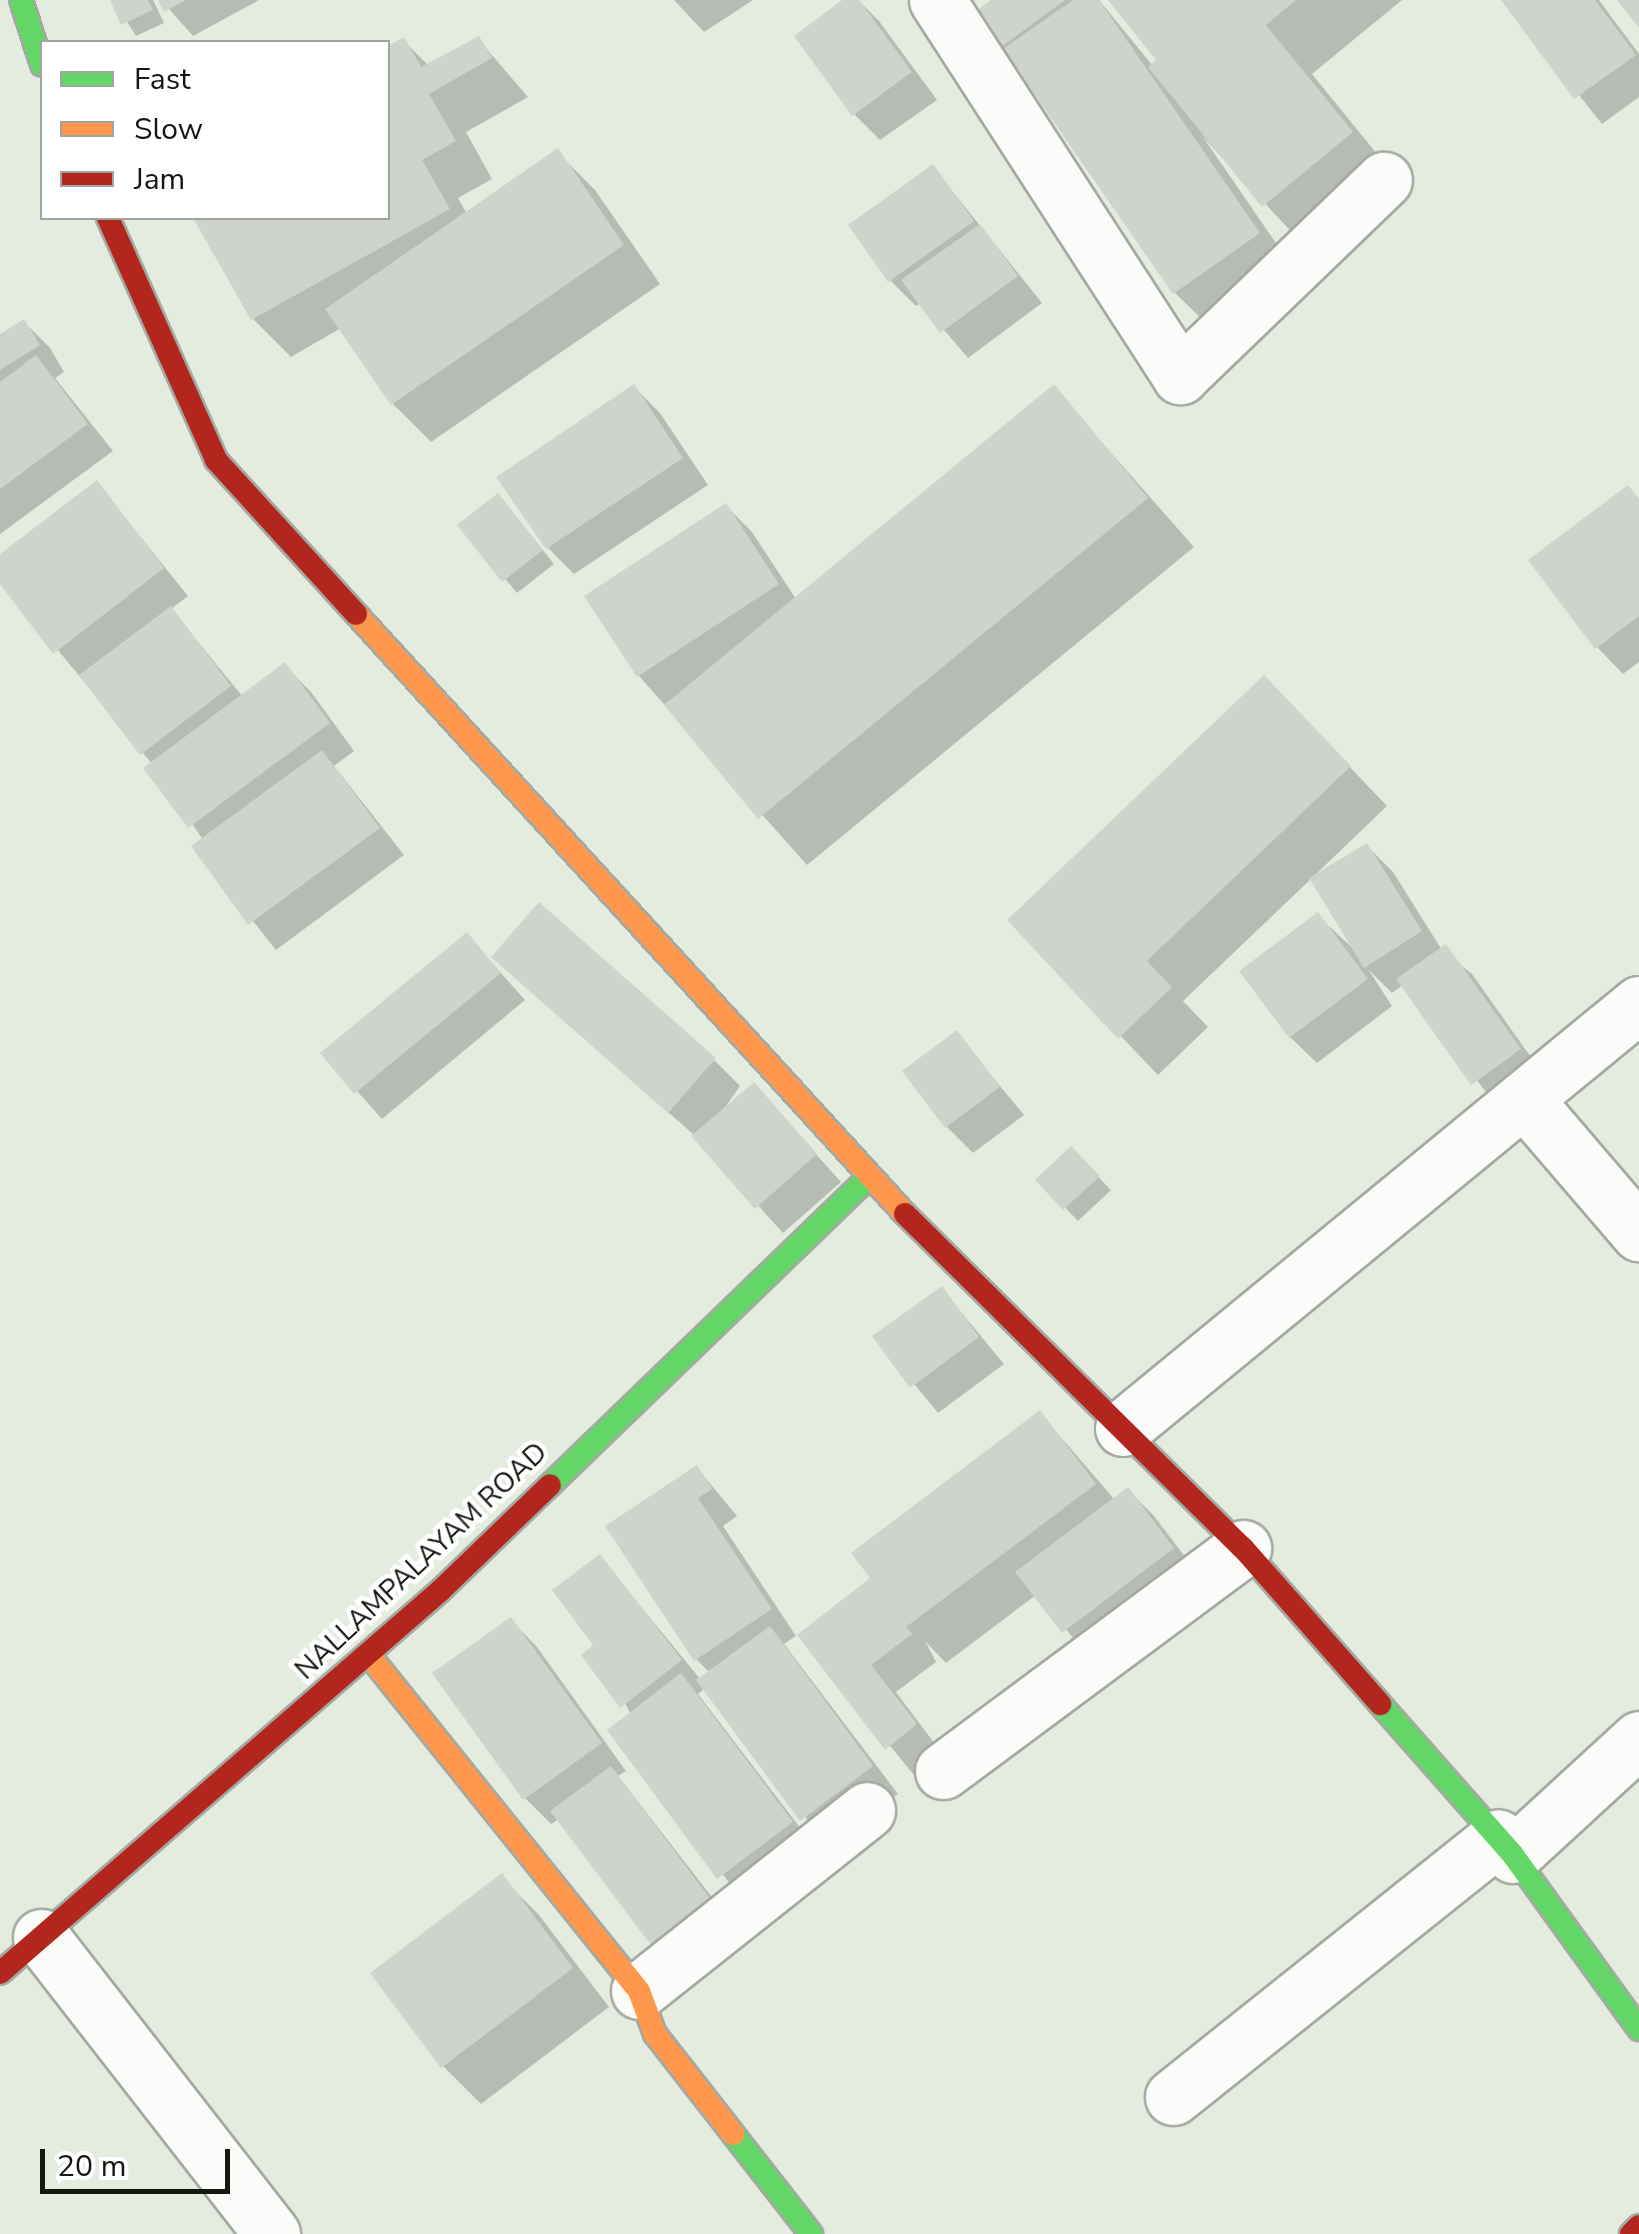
<!DOCTYPE html>
<html>
<head>
<meta charset="utf-8">
<style>
  body { margin:0 }
  #map { position:relative; width:1639px; height:2234px; overflow:hidden; background:#e4ece0; font-family:"Nunito Sans",sans-serif }
  div>[style] { position:absolute }
  [style*='--x'] { left:calc(var(--x)*1px); top:calc(var(--y)*1px); width:calc(var(--w)*1px); rotate:calc(var(--a)*1deg) }
  .shadow>* { inset:0; background:#0003 }
  .building>* { inset:0; background:#ced4cb }
  .roads { filter:drop-shadow(2px 0 #a4a9a1) drop-shadow(-2px 0 #a4a9a1) drop-shadow(0 2px #a4a9a1) drop-shadow(0 -2px #a4a9a1) }
  .street>* { height:55px; margin:-27.5px; padding:0 27.5px; transform-origin:27.5px; border-radius:27.5px; background:#fbfcfa }
  .fast>* { height:22px; margin:-11px; padding:0 11px; transform-origin:11px; border-radius:11px; background:#63d668 }
  .slow>* { height:22px; margin:-11px; padding:0 11px; transform-origin:11px; border-radius:11px; background:#ff974d }
  .jam>* { height:22px; margin:-11px; padding:0 11px; transform-origin:11px; border-radius:11px; background:#b3261e }
  span { translate:-50% -50%; white-space:nowrap; text-align:center; line-height:1.15; -webkit-text-stroke:9px #fff; paint-order:stroke }
  .street-label { font-size:28px; color:#131811 }
  .legend { position:absolute; left:40px; top:40px; width:350px; height:180px; box-sizing:border-box; background:#fff; border:2px solid #a1a3a0; margin:0; padding:12px 18px; list-style:none; font-size:30px; color:#131811 }
  .legend li { display:flex; align-items:center; gap:20px; height:50px }
  .legend b { width:50px; border:2px solid #a1a3a0 }
  .scale { position:absolute; left:40px; top:2149px; width:190px; height:45px; box-sizing:border-box; border:5px solid #131811; border-top:0; padding-left:12px; font-size:30px; line-height:35px; white-space:nowrap; color:#131811; -webkit-text-stroke:8px #fff; paint-order:stroke }
</style>
</head>
<body>
<div id="map">
  <div class="shadow">
    <div style="clip-path:polygon(113px 0,153px 0,164px 23px,136px 36px)"></div>
    <div style="clip-path:polygon(161px 0,259px 0,193px 36px)"></div>
    <div style="clip-path:polygon(674px 0,753px 0,704px 32px)"></div>
    <div style="clip-path:polygon(847px 0,858px 0,879px 21px,937px 100px,880px 140px,854px 114px)"></div>
    <div style="clip-path:polygon(996px 0,1099px 0,1153px 66px,1160px 60px,1111px 0,1402px 0,1312px 74px,1399px 181px,1312px 254px,1203px 137px,1296px 272px,1213px 330px,1175px 293px,1024px 75px,1018px 79px,992px 53px)"></div>
    <div style="clip-path:polygon(1504px 0,1599px 0,1639px 54px,1639px 97px,1602px 124px)"></div>
    <div style="clip-path:polygon(478px 39px,528px 97px,466px 132px,492px 179px,458px 198px,467px 214px,557px 152px,595px 190px,660px 284px,431px 442px,393px 404px,341px 328px,291px 357px,253px 319px,196px 218px,388px 218px,388px 48px,403px 40px,429px 66px)"></div>
    <div style="clip-path:polygon(933px 167px,1042px 303px,968px 358px,921px 303px,916px 306px,890px 280px)"></div>
    <div style="clip-path:polygon(24px 322px,50px 348px,64px 372px,55px 378px,113px 451px,0 534px,0 337px)"></div>
    <div style="clip-path:polygon(634px 387px,660px 413px,708px 485px,574px 574px,548px 548px)"></div>
    <div style="clip-path:polygon(1053px 387px,1194px 547px,807px 865px,639px 676px,726px 506px,752px 532px,796px 599px)"></div>
    <div style="clip-path:polygon(97px 483px,188px 596px,171px 609px,243px 697px,285px 666px,311px 692px,354px 751px,334px 766px,404px 855px,276px 950px,194px 847px,203px 840px,152px 764px,0 580px,0 557px)"></div>
    <div style="clip-path:polygon(1628px 488px,1639px 499px,1639px 662px,1623px 674px,1597px 647px)"></div>
    <div style="clip-path:polygon(510px 509px,554px 564px,517px 593px,461px 526px)"></div>
    <div style="clip-path:polygon(1302px 717px,1387px 806px,1315px 875px,1367px 846px,1393px 872px,1442px 950px,1472px 974px,1545px 1077px,1500px 1110px,1403px 985px,1392px 993px,1368px 969px,1392px 1006px,1317px 1063px,1290px 1037px,1318px 916px,1358px 953px,1312px 878px,1183px 1001px,1208px 1027px,1158px 1075px,1010px 920px)"></div>
    <div style="clip-path:polygon(467px 935px,525px 1000px,382px 1119px,324px 1054px)"></div>
    <div style="clip-path:polygon(521px 983px,714px 1060px,740px 1086px,719px 1116px,754px 1085px,841px 1182px,783px 1233px,693px 1134px)"></div>
    <div style="clip-path:polygon(956px 1033px,1024px 1115px,973px 1153px,947px 1127px)"></div>
    <div style="clip-path:polygon(1071px 1149px,1111px 1190px,1078px 1221px,1039px 1180px)"></div>
    <div style="clip-path:polygon(942px 1289px,1004px 1364px,938px 1413px,876px 1337px)"></div>
    <div style="clip-path:polygon(1040px 1413px,1115px 1500px,1128px 1490px,1154px 1516px,1199px 1575px,1090px 1657px,1036px 1595px,946px 1663px,925px 1641px,936px 1662px,896px 1692px,941px 1752px,913px 1774px,800px 1635px,869px 1582px)"></div>
    <div style="clip-path:polygon(697px 1468px,737px 1516px,723px 1526px,796px 1636px,784px 1644px,898px 1794px,828px 1846px,705px 1688px,698px 1694px,817px 1850px,746px 1904px,610px 1731px,631px 1715px,597px 1646px,600px 1557px,701px 1680px,710px 1673px,696px 1659px)"></div>
    <div style="clip-path:polygon(511px 1620px,537px 1647px,626px 1771px,618px 1776px,739px 1932px,559px 1819px,551px 1824px,525px 1798px)"></div>
    <div style="clip-path:polygon(501px 1877px,539px 1915px,609px 2007px,481px 2104px,443px 2066px)"></div>
  </div>
  <div class="building">
    <div style="clip-path:polygon(110px 0,148px 0,153px 10px,121px 25px)"></div>
    <div style="clip-path:polygon(158px 0,186px 0,164px 12px)"></div>
    <div style="clip-path:polygon(842px 0,859px 0,912px 72px,852px 116px,794px 36px)"></div>
    <div style="clip-path:polygon(991px 0,1065px 0,990px 55px,964px 20px)"></div>
    <div style="clip-path:polygon(1073px 0,1099px 0,1260px 233px,1173px 294px,1003px 49px)"></div>
    <div style="clip-path:polygon(1108px 0,1296px 0,1266px 25px,1353px 132px,1262px 207px,1148px 67px,1156px 60px)"></div>
    <div style="clip-path:polygon(1501px 0,1595px 0,1636px 55px,1574px 99px)"></div>
    <div style="clip-path:polygon(1617px 0,1639px 0,1639px 28px)"></div>
    <div style="clip-path:polygon(479px 36px,492px 58px,429px 94px,456px 141px,422px 160px,450px 209px,251px 320px,193px 218px,388px 218px,388px 46px,404px 37px,421px 67px)"></div>
    <div style="clip-path:polygon(558px 148px,624px 245px,391px 405px,325px 309px)"></div>
    <div style="clip-path:polygon(933px 164px,974px 221px,888px 282px,848px 225px)"></div>
    <div style="clip-path:polygon(980px 224px,1018px 276px,940px 333px,901px 280px)"></div>
    <div style="clip-path:polygon(24px 319px,40px 345px,0 370px,0 334px)"></div>
    <div style="clip-path:polygon(36px 355px,88px 424px,0 489px,0 382px)"></div>
    <div style="clip-path:polygon(634px 384px,683px 458px,546px 549px,496px 477px)"></div>
    <div style="clip-path:polygon(1054px 384px,1148px 498px,758px 819px,664px 705px)"></div>
    <div style="clip-path:polygon(97px 480px,164px 568px,53px 654px,0 584px,0 554px)"></div>
    <div style="clip-path:polygon(1628px 485px,1639px 499px,1639px 616px,1595px 649px,1528px 560px)"></div>
    <div style="clip-path:polygon(498px 493px,543px 550px,502px 582px,457px 525px)"></div>
    <div style="clip-path:polygon(726px 503px,779px 584px,637px 677px,584px 596px)"></div>
    <div style="clip-path:polygon(171px 606px,231px 686px,140px 755px,79px 675px)"></div>
    <div style="clip-path:polygon(285px 662px,330px 723px,188px 828px,143px 768px)"></div>
    <div style="clip-path:polygon(1264px 675px,1351px 766px,1147px 961px,1172px 987px,1118px 1039px,1007px 920px)"></div>
    <div style="clip-path:polygon(322px 750px,380px 828px,248px 925px,191px 846px)"></div>
    <div style="clip-path:polygon(1367px 843px,1422px 931px,1364px 968px,1309px 878px)"></div>
    <div style="clip-path:polygon(539px 902px,716px 1058px,668px 1113px,491px 957px)"></div>
    <div style="clip-path:polygon(1318px 912px,1368px 979px,1289px 1038px,1239px 971px)"></div>
    <div style="clip-path:polygon(467px 932px,501px 973px,354px 1094px,320px 1053px)"></div>
    <div style="clip-path:polygon(1446px 944px,1521px 1049px,1471px 1085px,1396px 979px)"></div>
    <div style="clip-path:polygon(957px 1030px,1000px 1087px,945px 1128px,902px 1071px)"></div>
    <div style="clip-path:polygon(754px 1082px,817px 1154px,755px 1209px,691px 1136px)"></div>
    <div style="clip-path:polygon(1071px 1146px,1100px 1176px,1063px 1210px,1035px 1180px)"></div>
    <div style="clip-path:polygon(942px 1286px,979px 1337px,910px 1388px,872px 1336px)"></div>
    <div style="clip-path:polygon(1040px 1410px,1096px 1484px,906px 1627px,912px 1634px,871px 1665px,917px 1724px,885px 1750px,797px 1635px,870px 1578px,851px 1553px)"></div>
    <div style="clip-path:polygon(697px 1465px,712px 1489px,698px 1498px,772px 1609px,694px 1661px,605px 1526px)"></div>
    <div style="clip-path:polygon(1128px 1487px,1174px 1548px,1062px 1633px,1015px 1572px)"></div>
    <div style="clip-path:polygon(600px 1554px,682px 1660px,620px 1708px,581px 1655px,593px 1645px,552px 1590px)"></div>
    <div style="clip-path:polygon(511px 1617px,602px 1743px,523px 1800px,432px 1673px)"></div>
    <div style="clip-path:polygon(770px 1626px,873px 1766px,800px 1821px,696px 1680px)"></div>
    <div style="clip-path:polygon(681px 1673px,793px 1822px,717px 1879px,607px 1730px)"></div>
    <div style="clip-path:polygon(611px 1766px,714px 1904px,654px 1949px,550px 1811px)"></div>
    <div style="clip-path:polygon(502px 1873px,573px 1968px,441px 2068px,370px 1973px)"></div>
  </div>
  <div class="roads">
    <div class="street">
      <div style="--x:937;--y:0;--w:448;--a:57.1"></div>
      <div style="--x:1180;--y:376;--w:283;--a:-43.9"></div>
      <div style="--x:1524;--y:1099;--w:177;--a:49.4"></div>
      <div style="--x:1123;--y:1428;--w:668;--a:-39.41"></div>
      <div style="--x:943;--y:1771;--w:374;--a:-36.6"></div>
      <div style="--x:1513;--y:1855;--w:171;--a:-42.6"></div>
      <div style="--x:41;--y:1937;--w:376;--a:52.1"></div>
      <div style="--x:639;--y:1991;--w:291;--a:-38.4"></div>
      <div style="--x:1173;--y:2097;--w:416;--a:-38.6"></div>
    </div>
    <div class="fast">
      <div style="--x:21;--y:0;--w:68;--a:72.1"></div>
      <div style="--x:550;--y:1485;--w:442;--a:-44"></div>
      <div style="--x:1380;--y:1704;--w:201;--a:48.6"></div>
      <div style="--x:1513;--y:1855;--w:215;--a:54.1"></div>
      <div style="--x:733;--y:2134;--w:127;--a:52"></div>
    </div>
    <div class="slow">
      <div style="--x:356;--y:614;--w:813;--a:47.54"></div>
      <div style="--x:368;--y:1654;--w:432;--a:51.2"></div>
      <div style="--x:639;--y:1991;--w:46;--a:69.6"></div>
      <div style="--x:655;--y:2034;--w:127;--a:52"></div>
    </div>
    <div class="jam">
      <div style="--x:108;--y:218;--w:265;--a:65.9"></div>
      <div style="--x:216;--y:460;--w:208;--a:47.7"></div>
      <div style="--x:905;--y:1214;--w:475;--a:44.7"></div>
      <div style="--x:1243;--y:1548;--w:208;--a:48.7"></div>
      <div style="--x:0;--y:1973;--w:584;--a:-40.97"></div>
      <div style="--x:441;--y:1590;--w:151;--a:-43.9"></div>
      <div style="--x:1631;--y:2234;--w:11;--a:-45"></div>
    </div>
  </div>
  <div class="street-label">
    <span style="left:421px;top:1561px;rotate:-43deg">NALLAMPALAYAM ROAD</span>
  </div>
  <ul class="legend">
  <li><b style="height:12px;background:#63d668"></b>Fast</li>
  <li><b style="height:12px;background:#ff974d"></b>Slow</li>
  <li><b style="height:12px;background:#b3261e"></b>Jam</li>
  </ul>
  <div class="scale">20 m</div>
</div>
</body>
</html>
